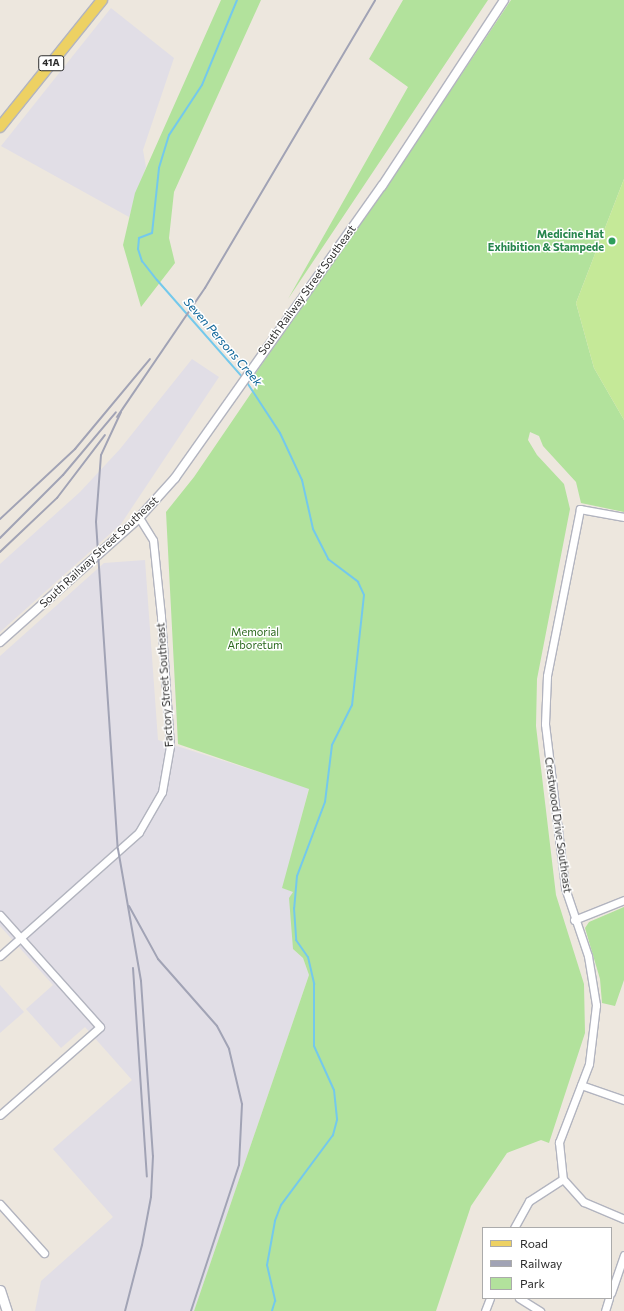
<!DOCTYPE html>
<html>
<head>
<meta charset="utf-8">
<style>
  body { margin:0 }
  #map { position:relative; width:624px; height:1311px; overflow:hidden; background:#ede7de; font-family:Commissioner,sans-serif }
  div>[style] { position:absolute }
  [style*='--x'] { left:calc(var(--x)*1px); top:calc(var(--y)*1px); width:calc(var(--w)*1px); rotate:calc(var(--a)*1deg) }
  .industrial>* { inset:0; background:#e1dee6 }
  .green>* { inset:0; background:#b2e29c }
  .pitch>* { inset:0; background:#c5e998 }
  .stream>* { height:2px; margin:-1px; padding:0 1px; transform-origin:1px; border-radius:1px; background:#74c9ec }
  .roads { filter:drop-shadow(1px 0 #b2b4bf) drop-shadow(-1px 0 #b2b4bf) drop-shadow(0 1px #b2b4bf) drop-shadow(0 -1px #b2b4bf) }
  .minor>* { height:7px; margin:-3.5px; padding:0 3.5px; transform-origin:3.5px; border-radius:3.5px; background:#fff }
  .tertiary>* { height:8px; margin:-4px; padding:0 4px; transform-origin:4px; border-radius:4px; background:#fff }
  .secondary>* { height:9px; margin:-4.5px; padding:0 4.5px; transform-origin:4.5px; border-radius:4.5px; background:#fff }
  .primary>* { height:10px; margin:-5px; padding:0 5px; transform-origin:5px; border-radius:5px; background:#edd163 }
  .rail>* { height:2px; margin:-1px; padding:0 1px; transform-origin:1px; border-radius:1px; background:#a1a3b5 }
  .dots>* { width:11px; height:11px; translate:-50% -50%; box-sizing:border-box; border:2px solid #fff; border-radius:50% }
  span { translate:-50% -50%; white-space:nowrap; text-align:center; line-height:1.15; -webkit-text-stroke:3px #fff; paint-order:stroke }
  .shield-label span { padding:1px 3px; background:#fff; border:1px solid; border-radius:3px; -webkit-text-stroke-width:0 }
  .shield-label { font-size:10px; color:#2c2c2c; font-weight:700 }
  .leisure-label { font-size:11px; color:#27864d; font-weight:700 }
  .right { translate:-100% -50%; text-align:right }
  .street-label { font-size:11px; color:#2c2c2c }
  .park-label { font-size:11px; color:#2a681c }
  .water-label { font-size:12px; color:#11679a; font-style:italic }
  .legend { position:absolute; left:482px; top:1227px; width:130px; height:72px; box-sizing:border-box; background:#fff; border:1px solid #ababab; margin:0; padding:5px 7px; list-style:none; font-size:12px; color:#2c2c2c }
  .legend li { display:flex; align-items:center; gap:8px; height:20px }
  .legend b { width:20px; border:1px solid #ababab }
</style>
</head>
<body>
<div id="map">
  <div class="industrial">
    <div style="clip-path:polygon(111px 8px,174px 58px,143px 150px,146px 167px,129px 217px,1px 146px)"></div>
    <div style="clip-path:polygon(192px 359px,219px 377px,121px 524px,0 632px,0 564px,80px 492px,120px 449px)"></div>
    <div style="clip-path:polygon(145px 560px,158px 740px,309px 788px,283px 888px,294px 892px,293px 949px,303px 958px,309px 975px,194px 1311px,35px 1311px,41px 1281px,113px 1217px,53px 1149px,132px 1080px,85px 1027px,61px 1048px,26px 1009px,53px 985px,0 926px,0 656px,104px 563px)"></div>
    <div style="clip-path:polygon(0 985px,24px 1012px,0 1033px)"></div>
  </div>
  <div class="green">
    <div style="clip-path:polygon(221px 0,261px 0,174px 192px,169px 238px,175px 263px,141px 307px,123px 245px,135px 193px)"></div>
    <div style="clip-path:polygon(403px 0,488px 0,288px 299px,408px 87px,369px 59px)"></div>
    <div style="clip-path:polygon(511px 0,624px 0,624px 179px,576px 303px,594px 368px,624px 420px,624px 512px,581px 503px,576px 482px,543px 446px,539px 436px,530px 432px,528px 440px,537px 455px,564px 484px,570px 509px,537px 679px,536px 726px,556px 895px,584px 984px,585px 1033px,549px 1143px,541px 1140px,507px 1153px,471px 1206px,436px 1311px,194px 1311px,309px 975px,303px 958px,293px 949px,289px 898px,293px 892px,282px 888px,309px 789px,178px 744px,166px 512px,194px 477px,260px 380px,255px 374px,387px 186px)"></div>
    <div style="clip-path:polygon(624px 907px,624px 980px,615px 1006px,602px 1003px,600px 979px,585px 928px,589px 922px)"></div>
  </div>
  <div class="pitch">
    <div style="clip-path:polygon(624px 179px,624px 420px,594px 368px,576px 303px)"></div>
  </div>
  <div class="stream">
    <div style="--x:237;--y:0;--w:92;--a:112.4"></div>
    <div style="--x:202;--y:85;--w:60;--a:123.4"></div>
    <div style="--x:169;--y:135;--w:34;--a:107"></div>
    <div style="--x:159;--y:168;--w:65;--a:96.1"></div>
    <div style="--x:152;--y:233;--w:14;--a:159"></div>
    <div style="--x:139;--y:238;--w:11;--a:95"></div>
    <div style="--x:138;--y:249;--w:13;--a:72"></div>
    <div style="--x:142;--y:261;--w:24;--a:52"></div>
    <div style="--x:157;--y:280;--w:130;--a:48.7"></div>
    <div style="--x:246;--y:381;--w:62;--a:56.8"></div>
    <div style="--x:280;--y:433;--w:52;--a:64.9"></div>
    <div style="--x:302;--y:480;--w:50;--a:77.3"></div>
    <div style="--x:313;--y:529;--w:34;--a:63"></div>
    <div style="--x:328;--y:559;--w:38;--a:37"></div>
    <div style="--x:358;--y:582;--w:14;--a:65"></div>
    <div style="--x:364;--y:595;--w:111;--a:96.2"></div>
    <div style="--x:352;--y:705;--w:45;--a:116.6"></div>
    <div style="--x:332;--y:745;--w:57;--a:97"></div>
    <div style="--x:325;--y:802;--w:79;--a:110.7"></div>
    <div style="--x:297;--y:876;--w:32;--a:95"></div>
    <div style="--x:294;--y:908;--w:32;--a:86"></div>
    <div style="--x:296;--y:940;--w:21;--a:55"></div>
    <div style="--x:308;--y:957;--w:28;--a:77"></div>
    <div style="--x:314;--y:984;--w:62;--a:90"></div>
    <div style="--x:314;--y:1046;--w:48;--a:65.6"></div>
    <div style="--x:334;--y:1090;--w:30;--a:84"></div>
    <div style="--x:337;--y:1120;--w:16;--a:105"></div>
    <div style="--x:333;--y:1135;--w:87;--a:126.6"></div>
    <div style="--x:281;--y:1205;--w:17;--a:111"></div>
    <div style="--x:275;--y:1221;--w:45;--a:100.3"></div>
    <div style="--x:267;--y:1265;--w:37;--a:77"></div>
    <div style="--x:275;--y:1301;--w:10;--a:107"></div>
  </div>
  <div class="roads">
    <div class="minor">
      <div style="--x:624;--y:517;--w:45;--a:-169.7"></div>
      <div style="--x:580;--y:509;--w:170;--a:101.2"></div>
      <div style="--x:547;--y:676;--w:48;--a:92.4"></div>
      <div style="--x:545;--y:724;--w:165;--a:83"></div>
      <div style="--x:565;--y:888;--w:72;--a:71.3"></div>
      <div style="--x:588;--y:956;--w:50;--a:80.7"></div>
      <div style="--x:596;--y:1005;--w:59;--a:96.8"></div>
      <div style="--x:589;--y:1064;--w:84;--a:111"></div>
      <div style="--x:559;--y:1142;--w:37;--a:84"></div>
      <div style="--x:563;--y:1179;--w:31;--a:48"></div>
      <div style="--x:584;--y:1202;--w:43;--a:23"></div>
      <div style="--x:0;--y:915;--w:150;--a:48.2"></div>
      <div style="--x:100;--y:1027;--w:133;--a:138.7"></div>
      <div style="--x:574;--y:920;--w:54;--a:-21.8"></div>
      <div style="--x:0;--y:956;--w:186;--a:-41.7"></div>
      <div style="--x:139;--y:832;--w:46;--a:-60.1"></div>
      <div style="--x:162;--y:792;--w:47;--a:-80.1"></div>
      <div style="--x:170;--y:746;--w:130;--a:-94"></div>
      <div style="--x:161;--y:616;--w:76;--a:-96"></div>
      <div style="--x:153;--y:540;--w:26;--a:-122"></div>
      <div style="--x:581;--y:1085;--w:46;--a:19.2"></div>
      <div style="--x:0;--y:1204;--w:66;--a:48.1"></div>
      <div style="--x:514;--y:1228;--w:31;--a:-61"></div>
      <div style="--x:529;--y:1201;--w:40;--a:-32.9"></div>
      <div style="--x:611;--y:1293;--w:40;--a:-71.1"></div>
      <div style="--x:519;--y:1298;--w:25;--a:32"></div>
      <div style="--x:485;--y:1311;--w:14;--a:-69"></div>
      <div style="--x:605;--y:1311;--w:14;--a:-73"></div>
    </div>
    <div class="tertiary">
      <div style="--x:0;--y:642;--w:186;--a:-41.7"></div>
      <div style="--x:139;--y:518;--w:54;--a:-48"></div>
      <div style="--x:175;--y:478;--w:358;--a:-54.7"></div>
      <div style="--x:382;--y:186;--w:222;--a:-56.7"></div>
    </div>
    <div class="secondary">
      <div style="--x:0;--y:1290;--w:22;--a:72"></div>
    </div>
    <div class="primary">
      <div style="--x:0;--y:127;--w:163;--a:-51.2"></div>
    </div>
  </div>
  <div class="rail">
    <div style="--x:121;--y:412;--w:47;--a:114.9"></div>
    <div style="--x:101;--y:455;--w:67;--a:94.3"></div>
    <div style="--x:96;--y:522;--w:328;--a:86.2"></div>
    <div style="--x:118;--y:849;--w:134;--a:80.1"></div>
    <div style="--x:141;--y:981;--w:175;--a:86.1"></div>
    <div style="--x:153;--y:1156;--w:41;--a:92.8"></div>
    <div style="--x:151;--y:1197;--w:49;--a:100.6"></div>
    <div style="--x:142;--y:1245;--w:68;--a:104.4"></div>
    <div style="--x:117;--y:417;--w:156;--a:-55.7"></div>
    <div style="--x:205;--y:288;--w:334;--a:-59.4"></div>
    <div style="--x:0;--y:519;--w:103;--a:-43"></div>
    <div style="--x:75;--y:449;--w:117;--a:-50.2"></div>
    <div style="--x:0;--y:538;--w:89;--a:-45"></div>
    <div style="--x:63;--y:475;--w:82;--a:-49.9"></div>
    <div style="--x:0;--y:552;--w:79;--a:-43.5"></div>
    <div style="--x:57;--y:498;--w:79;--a:-52.7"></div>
    <div style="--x:129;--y:906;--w:60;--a:61.3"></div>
    <div style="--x:158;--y:959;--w:89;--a:48.6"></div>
    <div style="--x:217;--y:1026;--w:26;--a:62"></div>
    <div style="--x:229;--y:1049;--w:57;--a:76.7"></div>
    <div style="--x:242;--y:1104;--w:61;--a:92.8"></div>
    <div style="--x:239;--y:1165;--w:154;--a:108.2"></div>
    <div style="--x:133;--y:968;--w:209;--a:86.2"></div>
  </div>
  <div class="dots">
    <div style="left:612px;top:241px;background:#2e9e5b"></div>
  </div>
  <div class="shield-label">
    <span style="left:51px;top:63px">41A</span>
  </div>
  <div class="leisure-label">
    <span class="right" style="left:604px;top:241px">Medicine Hat<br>Exhibition &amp; Stampede</span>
  </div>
  <div class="street-label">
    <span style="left:307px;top:290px;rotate:-54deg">South Railway Street Southeast</span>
    <span style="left:99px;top:552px;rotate:-43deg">South Railway Street Southeast</span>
    <span style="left:165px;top:685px;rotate:-94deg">Factory Street Southeast</span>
    <span style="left:558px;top:825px;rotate:82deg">Crestwood Drive Southeast</span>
  </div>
  <div class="park-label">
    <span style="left:255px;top:639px">Memorial<br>Arboretum</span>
  </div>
  <div class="water-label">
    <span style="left:223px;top:342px;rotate:49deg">Seven Persons Creek</span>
  </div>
  <ul class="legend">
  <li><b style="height:5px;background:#edd163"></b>Road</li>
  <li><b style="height:5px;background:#a1a3b5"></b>Railway</li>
  <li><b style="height:11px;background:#b2e29c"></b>Park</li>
  </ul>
</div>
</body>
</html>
